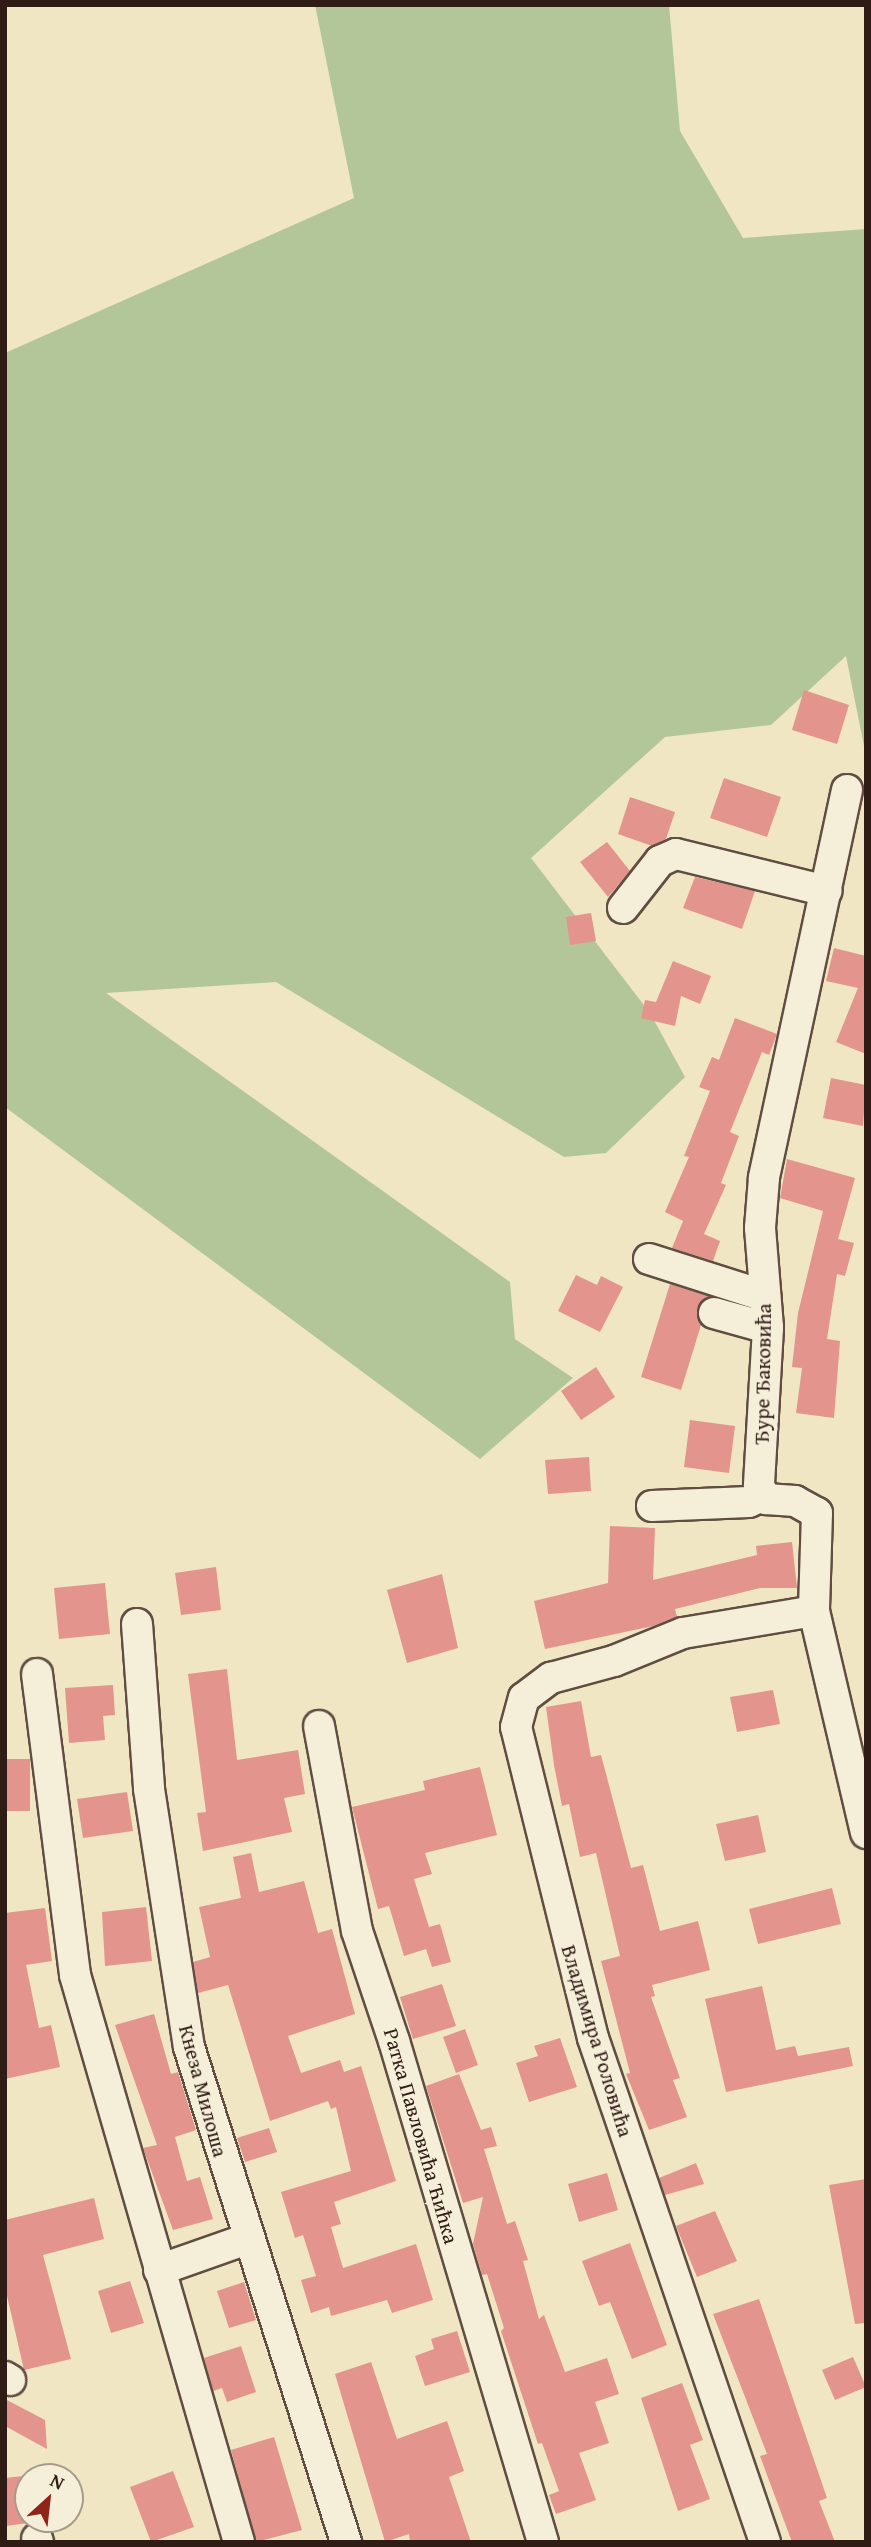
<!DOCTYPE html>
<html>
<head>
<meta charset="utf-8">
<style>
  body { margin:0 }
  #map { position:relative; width:871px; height:2547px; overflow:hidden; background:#f0e6c4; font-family:"Gentium Book Plus",serif }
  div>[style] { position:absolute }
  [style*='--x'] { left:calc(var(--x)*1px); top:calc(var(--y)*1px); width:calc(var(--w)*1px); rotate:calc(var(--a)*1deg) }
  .green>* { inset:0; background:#b3c699 }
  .building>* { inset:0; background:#e3948c }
  .roads { filter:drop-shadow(2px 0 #5f4e41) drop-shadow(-2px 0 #5f4e41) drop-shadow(0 2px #5f4e41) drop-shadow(0 -2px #5f4e41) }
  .minor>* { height:30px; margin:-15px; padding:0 15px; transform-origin:15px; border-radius:15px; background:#f5efd9 }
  span { translate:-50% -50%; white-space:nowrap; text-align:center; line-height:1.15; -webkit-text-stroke:7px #f5efd9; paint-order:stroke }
  .street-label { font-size:21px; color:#2f1c15 }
  .frame { position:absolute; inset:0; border:7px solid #2f1c15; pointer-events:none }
  .north { position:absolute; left:14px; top:2463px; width:70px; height:70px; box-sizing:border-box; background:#f5efd9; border:2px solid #a69b8b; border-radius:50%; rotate:27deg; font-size:19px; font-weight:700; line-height:28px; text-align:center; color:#2f1c15 }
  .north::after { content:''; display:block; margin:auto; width:24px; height:32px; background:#8f2418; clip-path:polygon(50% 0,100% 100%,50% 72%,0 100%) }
</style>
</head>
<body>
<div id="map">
  <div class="green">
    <div style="clip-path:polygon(315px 5px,669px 5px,680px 131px,743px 238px,866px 229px,866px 756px,846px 656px,771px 725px,665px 737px,531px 858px,650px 1013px,685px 1077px,606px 1153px,564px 1157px,276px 982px,106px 993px,510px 1282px,515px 1339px,573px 1378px,480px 1459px,5px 1107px,5px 353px,354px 198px)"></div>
  </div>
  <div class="building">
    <div style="clip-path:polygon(804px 690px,849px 705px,837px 744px,792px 730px)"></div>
    <div style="clip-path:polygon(724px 778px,781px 797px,767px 837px,710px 818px)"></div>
    <div style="clip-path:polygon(630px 797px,675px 812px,666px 839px,652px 846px,618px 834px)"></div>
    <div style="clip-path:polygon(607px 842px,630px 871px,608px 897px,580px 862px)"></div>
    <div style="clip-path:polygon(695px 877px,755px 891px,742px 929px,683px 908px)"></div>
    <div style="clip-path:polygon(591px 913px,596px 941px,570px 945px,566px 917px)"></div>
    <div style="clip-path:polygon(834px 948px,866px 956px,866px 1054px,836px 1042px,858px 988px,826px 981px)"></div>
    <div style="clip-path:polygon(673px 961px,711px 976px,700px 1004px,681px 996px,675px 1026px,641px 1018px,645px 1000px,656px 1002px)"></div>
    <div style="clip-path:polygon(735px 1018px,777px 1034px,769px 1055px,762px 1052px,730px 1132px,739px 1136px,721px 1183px,726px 1185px,704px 1234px,720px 1241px,713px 1261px,672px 1248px,683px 1221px,665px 1212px,689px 1157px,684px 1156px,710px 1091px,699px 1087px,712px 1057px,719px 1060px)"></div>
    <div style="clip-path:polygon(831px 1078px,866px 1085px,863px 1126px,823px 1118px)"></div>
    <div style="clip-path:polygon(787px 1159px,855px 1178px,838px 1239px,854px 1243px,845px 1276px,837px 1274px,827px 1339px,840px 1341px,834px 1418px,796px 1413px,802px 1368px,792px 1367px,798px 1313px,823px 1211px,780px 1198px)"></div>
    <div style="clip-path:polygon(576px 1275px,597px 1285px,601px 1276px,623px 1287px,600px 1332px,558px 1311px)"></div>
    <div style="clip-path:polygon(670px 1284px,709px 1296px,697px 1308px,701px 1325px,681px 1390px,641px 1377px)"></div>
    <div style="clip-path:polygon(596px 1367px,615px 1397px,581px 1420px,561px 1391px)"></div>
    <div style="clip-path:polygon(690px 1420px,735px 1426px,729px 1473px,684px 1467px)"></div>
    <div style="clip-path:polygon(589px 1457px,591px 1491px,548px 1494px,545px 1460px)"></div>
    <div style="clip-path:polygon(610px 1526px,655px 1528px,653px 1580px,757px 1555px,756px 1546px,792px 1542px,797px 1588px,760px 1588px,675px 1609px,677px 1617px,653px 1626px,545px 1649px,534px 1601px,608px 1583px)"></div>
    <div style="clip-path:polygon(216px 1567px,221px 1610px,181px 1615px,175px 1573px)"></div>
    <div style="clip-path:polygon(442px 1574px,458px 1648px,407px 1663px,387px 1590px)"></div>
    <div style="clip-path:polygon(105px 1583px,110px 1634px,59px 1639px,54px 1588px)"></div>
    <div style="clip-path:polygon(227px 1669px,237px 1760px,298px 1750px,305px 1794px,284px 1798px,292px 1832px,203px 1851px,197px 1813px,206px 1812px,188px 1674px)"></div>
    <div style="clip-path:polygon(113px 1685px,115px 1715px,103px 1716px,105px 1740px,69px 1743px,65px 1688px)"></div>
    <div style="clip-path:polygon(773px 1690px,780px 1724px,737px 1732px,730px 1697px)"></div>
    <div style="clip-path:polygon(581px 1701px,591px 1757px,601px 1755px,631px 1868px,643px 1865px,660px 1931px,698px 1921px,710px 1970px,652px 1985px,655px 1996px,651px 1997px,680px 2078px,673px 2080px,687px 2117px,649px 2130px,626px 2074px,630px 2073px,601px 1961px,620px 1956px,596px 1853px,580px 1857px,569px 1804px,562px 1806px,554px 1765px,546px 1707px)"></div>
    <div style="clip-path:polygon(5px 1759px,30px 1759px,30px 1811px,5px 1811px)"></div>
    <div style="clip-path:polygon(480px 1767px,497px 1835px,425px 1853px,432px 1874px,414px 1879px,429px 1927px,440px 1924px,451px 1962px,432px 1967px,426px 1949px,404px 1956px,389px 1906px,378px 1909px,352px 1807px,425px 1790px,423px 1781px)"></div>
    <div style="clip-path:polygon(127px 1792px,133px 1831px,83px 1838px,77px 1799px)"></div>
    <div style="clip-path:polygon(758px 1815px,766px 1852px,725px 1861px,716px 1824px)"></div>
    <div style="clip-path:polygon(251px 1853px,259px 1892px,304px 1881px,318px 1933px,332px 1929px,355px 2014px,288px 2036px,301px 2073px,340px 2060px,344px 2072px,361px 2066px,396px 2181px,334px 2202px,341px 2224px,331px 2227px,343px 2268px,416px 2244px,433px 2300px,392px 2313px,387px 2300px,331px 2316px,329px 2307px,311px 2313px,301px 2280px,316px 2276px,303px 2235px,295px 2238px,281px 2192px,351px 2171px,336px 2107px,331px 2109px,328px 2101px,270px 2121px,228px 1985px,198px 1993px,193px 1962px,210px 1957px,199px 1907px,241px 1898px,233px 1857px)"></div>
    <div style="clip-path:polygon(832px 1888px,841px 1924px,758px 1944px,749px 1909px)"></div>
    <div style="clip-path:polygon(146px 1907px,152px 1961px,105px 1966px,102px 1912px)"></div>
    <div style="clip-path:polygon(45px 1908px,52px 1961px,26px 1965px,39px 2028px,51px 2025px,60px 2067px,5px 2079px,5px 1913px)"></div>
    <div style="clip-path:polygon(442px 1984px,456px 2026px,413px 2039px,400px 1997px)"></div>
    <div style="clip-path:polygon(762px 1986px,776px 2050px,795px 2046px,798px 2056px,849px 2047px,853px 2066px,726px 2092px,705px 1999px)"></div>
    <div style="clip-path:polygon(154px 2014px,171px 2074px,178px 2072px,196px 2130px,175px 2137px,187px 2181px,200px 2177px,213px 2219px,173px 2230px,143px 2148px,157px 2145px,115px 2025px)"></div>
    <div style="clip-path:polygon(465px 2029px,478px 2065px,456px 2073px,443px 2037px)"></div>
    <div style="clip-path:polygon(560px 2038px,577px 2087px,529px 2102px,516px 2063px,538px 2056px,534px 2046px)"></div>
    <div style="clip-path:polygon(459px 2074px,481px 2130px,491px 2127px,497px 2146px,484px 2149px,507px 2224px,515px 2221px,528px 2260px,523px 2261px,539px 2319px,544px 2315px,565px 2372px,607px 2358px,619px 2394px,595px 2402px,609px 2443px,579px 2453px,596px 2500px,556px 2514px,549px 2495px,559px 2491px,542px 2443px,538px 2444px,501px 2331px,504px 2328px,487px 2274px,482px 2275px,473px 2244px,483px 2197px,463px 2203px,426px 2086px)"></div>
    <div style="clip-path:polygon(269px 2128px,277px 2152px,245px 2162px,237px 2138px)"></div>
    <div style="clip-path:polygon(696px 2163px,704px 2184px,665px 2195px,659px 2178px)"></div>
    <div style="clip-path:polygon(607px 2173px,618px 2210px,579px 2222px,568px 2184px)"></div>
    <div style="clip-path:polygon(866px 2179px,866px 2323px,855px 2324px,829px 2185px)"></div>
    <div style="clip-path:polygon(94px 2198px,104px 2239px,43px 2255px,71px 2359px,24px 2370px,5px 2287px,5px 2220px)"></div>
    <div style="clip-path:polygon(715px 2211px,737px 2261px,697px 2277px,676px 2226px)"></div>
    <div style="clip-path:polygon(630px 2243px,667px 2345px,632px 2359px,610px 2302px,599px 2306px,582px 2261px)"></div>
    <div style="clip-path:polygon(130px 2281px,144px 2323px,111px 2333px,98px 2291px)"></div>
    <div style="clip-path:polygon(244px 2282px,256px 2320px,229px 2328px,217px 2291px)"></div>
    <div style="clip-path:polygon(759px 2299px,827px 2498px,819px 2501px,835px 2542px,792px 2542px,760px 2456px,767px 2454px,713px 2314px)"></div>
    <div style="clip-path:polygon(457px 2331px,470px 2372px,425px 2386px,415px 2356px,434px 2349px,431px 2339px)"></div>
    <div style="clip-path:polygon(241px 2346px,256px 2392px,227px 2402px,222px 2388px,213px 2391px,204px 2358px)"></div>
    <div style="clip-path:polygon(853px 2357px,866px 2387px,835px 2400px,822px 2370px)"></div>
    <div style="clip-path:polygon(371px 2362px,397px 2439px,447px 2421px,464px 2471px,449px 2477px,471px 2542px,410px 2542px,409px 2534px,385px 2542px,335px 2374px)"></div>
    <div style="clip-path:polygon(682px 2383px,703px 2440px,690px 2445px,710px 2499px,678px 2511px,641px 2398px)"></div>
    <div style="clip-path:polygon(5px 2399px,45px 2420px,47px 2449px,5px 2426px)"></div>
    <div style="clip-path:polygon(274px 2437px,302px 2530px,256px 2542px,231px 2450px)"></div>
    <div style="clip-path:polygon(173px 2471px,194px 2527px,151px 2542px,130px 2487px)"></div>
    <div style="clip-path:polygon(23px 2476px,29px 2523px,5px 2526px,5px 2478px)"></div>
  </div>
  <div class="roads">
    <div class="minor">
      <div style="--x:847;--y:790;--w:397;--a:102.1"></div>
      <div style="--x:764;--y:1178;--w:50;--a:94.6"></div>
      <div style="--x:760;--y:1228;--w:100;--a:85.4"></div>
      <div style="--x:768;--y:1328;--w:158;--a:93.3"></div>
      <div style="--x:759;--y:1486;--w:15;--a:62"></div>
      <div style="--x:766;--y:1499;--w:29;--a:4"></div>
      <div style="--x:795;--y:1501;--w:25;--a:29"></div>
      <div style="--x:817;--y:1513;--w:98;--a:91.8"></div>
      <div style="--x:814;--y:1611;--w:228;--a:76.8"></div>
      <div style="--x:623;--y:908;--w:60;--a:-51.8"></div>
      <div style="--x:660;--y:861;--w:17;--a:-24"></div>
      <div style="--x:676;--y:854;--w:155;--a:13.8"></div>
      <div style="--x:649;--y:1259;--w:122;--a:17.7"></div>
      <div style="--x:714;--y:1313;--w:56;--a:15.5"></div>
      <div style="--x:652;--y:1506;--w:97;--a:-2.4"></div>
      <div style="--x:749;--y:1502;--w:14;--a:-25"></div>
      <div style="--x:137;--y:1624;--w:165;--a:85.8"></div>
      <div style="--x:149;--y:1789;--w:261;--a:81.2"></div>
      <div style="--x:189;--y:2047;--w:519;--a:72.4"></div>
      <div style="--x:37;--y:1674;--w:303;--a:82.8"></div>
      <div style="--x:75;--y:1975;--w:590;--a:73.87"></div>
      <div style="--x:319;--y:1726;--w:208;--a:79.5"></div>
      <div style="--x:357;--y:1931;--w:116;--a:71.4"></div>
      <div style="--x:394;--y:2041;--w:523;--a:73.44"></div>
      <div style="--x:159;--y:2270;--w:93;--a:-19.4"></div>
      <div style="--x:5;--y:2377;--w:6;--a:31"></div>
      <div style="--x:37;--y:2539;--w:3;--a:72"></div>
      <div style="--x:765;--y:2542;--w:533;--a:-108.84"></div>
      <div style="--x:593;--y:2038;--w:320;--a:-103.9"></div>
      <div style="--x:516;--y:1727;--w:30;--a:-75"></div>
      <div style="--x:524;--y:1698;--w:34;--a:-37"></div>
      <div style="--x:551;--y:1678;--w:65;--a:-15.1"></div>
      <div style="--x:614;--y:1661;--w:74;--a:-22.1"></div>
      <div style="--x:683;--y:1633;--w:133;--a:-9.5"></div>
    </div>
  </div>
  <div class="street-label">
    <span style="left:763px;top:1374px;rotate:-89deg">Ђуре Ђаковића</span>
    <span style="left:597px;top:2041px;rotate:73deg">Владимира Роловића</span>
    <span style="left:203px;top:2091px;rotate:75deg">Кнеза Милоша</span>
    <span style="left:421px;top:2136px;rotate:74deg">Ратка Павловића Ћићка</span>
  </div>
  <div class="frame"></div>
  <div class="north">N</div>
</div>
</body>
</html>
